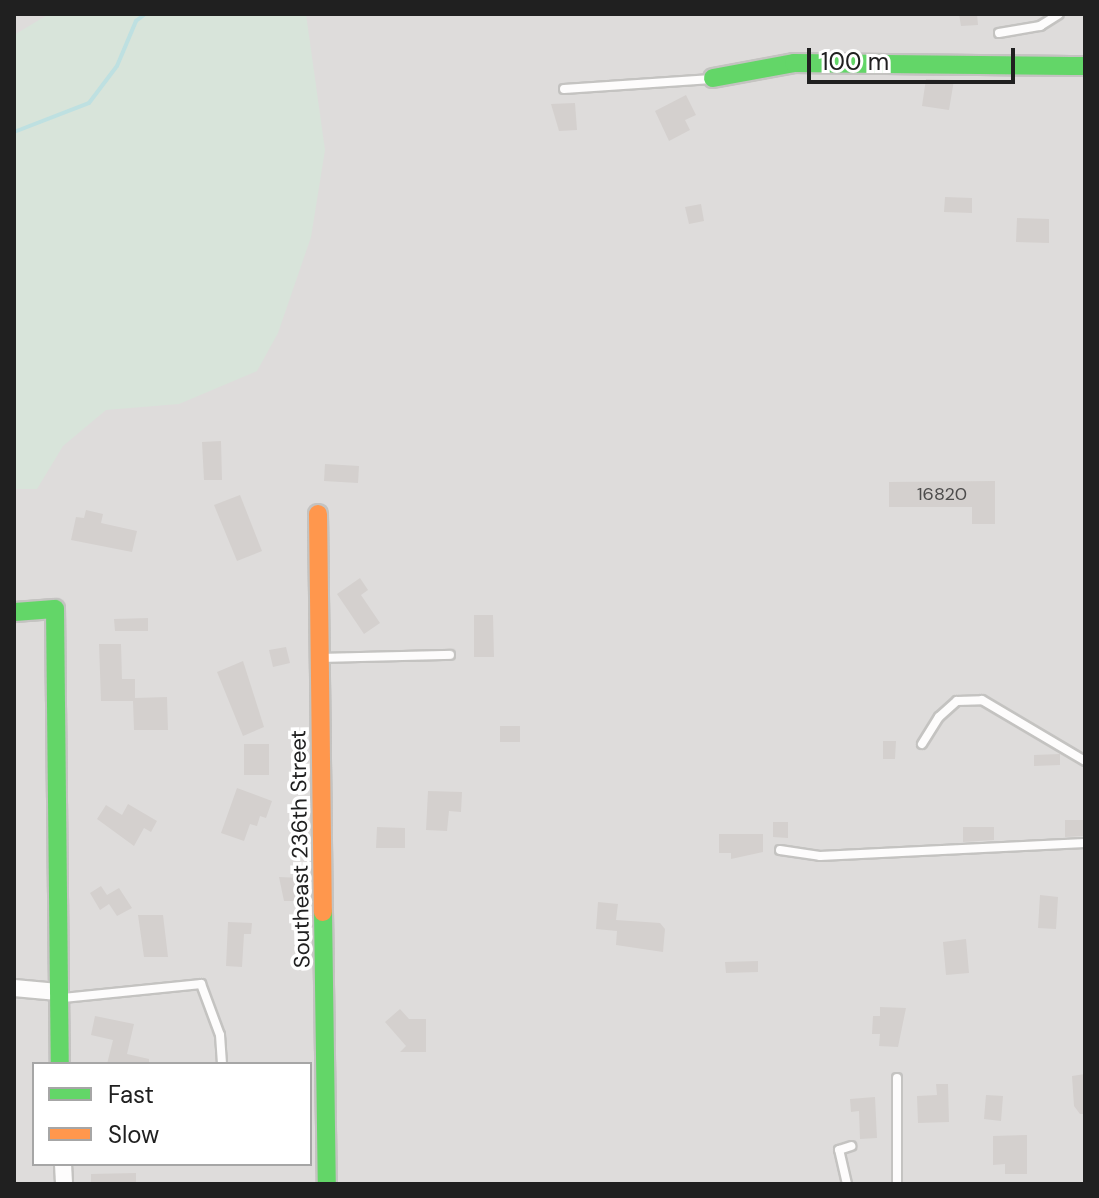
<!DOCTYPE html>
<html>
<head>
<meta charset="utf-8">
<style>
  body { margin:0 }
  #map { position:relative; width:1099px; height:1198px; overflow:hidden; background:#efece9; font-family:"DM Sans",sans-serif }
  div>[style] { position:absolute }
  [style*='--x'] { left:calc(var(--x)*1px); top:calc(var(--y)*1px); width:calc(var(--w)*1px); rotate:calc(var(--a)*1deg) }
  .residential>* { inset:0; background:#dedcdb }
  .wetland>* { inset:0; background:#d8e4da }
  .stream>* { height:4px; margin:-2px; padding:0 2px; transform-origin:2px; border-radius:2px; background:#bee0e1 }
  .building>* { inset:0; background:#d4d0ce }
  .roads { filter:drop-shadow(2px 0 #c4c3c1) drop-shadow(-2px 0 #c4c3c1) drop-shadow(0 2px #c4c3c1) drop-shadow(0 -2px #c4c3c1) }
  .lane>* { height:8px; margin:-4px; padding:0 4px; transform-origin:4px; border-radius:4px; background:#fdfcfc }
  .street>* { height:16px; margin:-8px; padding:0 8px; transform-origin:8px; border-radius:8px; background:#fdfcfc }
  .fast>* { height:18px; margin:-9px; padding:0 9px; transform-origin:9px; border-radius:9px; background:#63d668 }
  .slow>* { height:18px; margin:-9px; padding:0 9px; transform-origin:9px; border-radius:9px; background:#ff974d }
  span { translate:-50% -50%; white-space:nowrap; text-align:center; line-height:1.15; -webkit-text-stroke:7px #fff; paint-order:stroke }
  .number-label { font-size:18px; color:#4d4c4c }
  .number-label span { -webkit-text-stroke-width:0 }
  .street-label { font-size:22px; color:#202020 }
  .frame { position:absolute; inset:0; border:16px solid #202020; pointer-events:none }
  .legend { position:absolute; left:32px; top:1062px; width:280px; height:104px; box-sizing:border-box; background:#fff; border:2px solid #a6a6a6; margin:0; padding:10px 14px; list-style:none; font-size:24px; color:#202020 }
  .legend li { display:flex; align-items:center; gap:16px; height:40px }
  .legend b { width:40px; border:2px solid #a6a6a6 }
  .scale { position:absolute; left:807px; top:48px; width:208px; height:36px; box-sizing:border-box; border:4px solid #202020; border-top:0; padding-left:10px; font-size:24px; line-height:28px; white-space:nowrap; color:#202020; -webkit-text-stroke:6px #fff; paint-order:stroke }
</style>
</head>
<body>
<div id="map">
  <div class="residential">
    <div style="clip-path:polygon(evenodd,14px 14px,1085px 14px,1085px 1184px,14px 1184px,14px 14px,34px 1064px,310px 1064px,310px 1164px,34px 1164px,34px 1064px)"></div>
  </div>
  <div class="wetland">
    <div style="clip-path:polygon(49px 14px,306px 14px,325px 150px,311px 237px,278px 333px,257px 371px,179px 404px,106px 410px,63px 446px,37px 489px,14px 489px,14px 35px)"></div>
  </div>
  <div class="stream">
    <div style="--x:14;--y:132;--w:80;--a:-21.1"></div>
    <div style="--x:89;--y:103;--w:46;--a:-52.9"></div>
    <div style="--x:117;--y:66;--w:49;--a:-67.1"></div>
    <div style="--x:136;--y:21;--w:11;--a:-38"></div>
  </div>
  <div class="building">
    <div style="clip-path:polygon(959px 14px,977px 14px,978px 25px,961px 26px)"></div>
    <div style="clip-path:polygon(926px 79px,954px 80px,949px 110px,922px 106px)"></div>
    <div style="clip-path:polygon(686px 95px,696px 115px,685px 120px,690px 130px,669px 141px,655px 111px)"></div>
    <div style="clip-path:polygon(575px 103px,577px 130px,559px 131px,551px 104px)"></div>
    <div style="clip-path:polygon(945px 197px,972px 198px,972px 213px,944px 212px)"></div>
    <div style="clip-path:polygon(701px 204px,704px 221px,689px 224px,685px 207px)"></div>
    <div style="clip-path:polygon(1017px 218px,1049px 219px,1049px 243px,1016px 242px)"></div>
    <div style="clip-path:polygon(221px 441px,222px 480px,204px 480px,202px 442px)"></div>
    <div style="clip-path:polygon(325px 464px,359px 466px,358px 483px,324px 481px)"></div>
    <div style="clip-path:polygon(995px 481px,995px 524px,972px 524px,972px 507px,889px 507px,889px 482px)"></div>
    <div style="clip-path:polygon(240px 495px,262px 551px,237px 561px,214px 505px)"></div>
    <div style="clip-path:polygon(86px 510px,103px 514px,101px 523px,137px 531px,132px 552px,71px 540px,76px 517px,84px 518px)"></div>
    <div style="clip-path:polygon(360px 578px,368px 590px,361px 595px,380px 623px,364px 634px,337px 594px)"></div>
    <div style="clip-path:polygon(474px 615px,493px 615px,494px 657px,474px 657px)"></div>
    <div style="clip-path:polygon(148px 618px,148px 631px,115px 631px,114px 619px)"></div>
    <div style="clip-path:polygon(99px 644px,121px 644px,122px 679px,135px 679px,135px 698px,167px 697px,168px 730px,134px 730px,133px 701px,101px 701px)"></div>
    <div style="clip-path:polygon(286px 647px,290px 663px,273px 667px,269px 650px)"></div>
    <div style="clip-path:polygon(243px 661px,264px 727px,243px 736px,217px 672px)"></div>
    <div style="clip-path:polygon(500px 726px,520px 726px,520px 742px,500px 742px)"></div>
    <div style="clip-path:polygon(883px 741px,896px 741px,895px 759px,883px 759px)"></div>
    <div style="clip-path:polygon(244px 744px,269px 744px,269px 775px,244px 775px)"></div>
    <div style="clip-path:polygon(1060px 754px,1060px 765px,1034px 766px,1034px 755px)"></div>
    <div style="clip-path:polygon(237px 788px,272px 801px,266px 818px,260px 816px,257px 826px,250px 824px,244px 841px,221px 833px)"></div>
    <div style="clip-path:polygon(428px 791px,462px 792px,461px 812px,449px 811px,447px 831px,426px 830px)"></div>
    <div style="clip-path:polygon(128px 804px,157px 821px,151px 832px,144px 828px,134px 846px,97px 819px,106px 805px,122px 815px)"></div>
    <div style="clip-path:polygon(1065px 820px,1084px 820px,1084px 836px,1065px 837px)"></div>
    <div style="clip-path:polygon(773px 822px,788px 822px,788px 838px,773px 837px)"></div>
    <div style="clip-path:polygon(377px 827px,405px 828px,405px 848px,376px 848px)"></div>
    <div style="clip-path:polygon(963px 827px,994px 827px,994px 840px,963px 842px)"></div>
    <div style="clip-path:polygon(719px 834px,763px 834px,763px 852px,731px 859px,731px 853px,719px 853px)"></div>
    <div style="clip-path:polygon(279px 877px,301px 878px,300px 901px,284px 901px)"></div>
    <div style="clip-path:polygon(101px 886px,107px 895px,119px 888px,132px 908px,117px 916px,109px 904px,100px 910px,90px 893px)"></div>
    <div style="clip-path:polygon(1040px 895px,1058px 897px,1056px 929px,1038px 928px)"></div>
    <div style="clip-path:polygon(598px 902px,618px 904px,616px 920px,660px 923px,665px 929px,663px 952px,616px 945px,617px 931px,596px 929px)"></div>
    <div style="clip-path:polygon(138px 915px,163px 915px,168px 957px,144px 957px)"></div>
    <div style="clip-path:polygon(228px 922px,252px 923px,251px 934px,244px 934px,242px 967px,226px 966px)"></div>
    <div style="clip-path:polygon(966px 939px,969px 973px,946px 975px,943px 942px)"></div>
    <div style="clip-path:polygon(758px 961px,758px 972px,726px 973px,725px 962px)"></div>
    <div style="clip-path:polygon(880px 1007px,906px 1008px,898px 1047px,879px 1046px,880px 1034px,872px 1034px,873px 1016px,880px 1016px)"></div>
    <div style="clip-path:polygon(400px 1009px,409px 1019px,426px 1019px,426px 1052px,400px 1052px,406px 1046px,385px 1022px)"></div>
    <div style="clip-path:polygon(95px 1016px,134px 1024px,127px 1054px,149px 1059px,149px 1064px,107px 1064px,113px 1040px,91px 1035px)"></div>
    <div style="clip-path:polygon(1085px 1074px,1085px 1114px,1080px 1114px,1074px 1106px,1072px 1076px)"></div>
    <div style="clip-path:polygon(936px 1084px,948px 1084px,949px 1122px,918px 1123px,917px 1096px,937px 1095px)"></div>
    <div style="clip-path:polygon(986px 1095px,1003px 1096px,1001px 1121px,984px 1119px)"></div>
    <div style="clip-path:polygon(875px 1097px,877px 1138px,860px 1139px,859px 1111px,851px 1112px,850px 1099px)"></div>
    <div style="clip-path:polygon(1027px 1135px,1027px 1174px,1005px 1174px,1005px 1164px,993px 1165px,993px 1136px)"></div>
    <div style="clip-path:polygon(136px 1173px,136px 1184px,91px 1184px,91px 1174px)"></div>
  </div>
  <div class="roads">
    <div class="lane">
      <div style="--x:999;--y:33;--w:42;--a:-9.7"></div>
      <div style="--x:1040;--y:26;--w:22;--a:-32"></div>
      <div style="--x:564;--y:89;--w:148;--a:-3.9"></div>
      <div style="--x:323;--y:658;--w:127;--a:-1.4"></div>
      <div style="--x:922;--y:744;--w:32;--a:-58"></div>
      <div style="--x:939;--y:717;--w:24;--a:-42"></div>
      <div style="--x:957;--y:701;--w:25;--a:-2"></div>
      <div style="--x:982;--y:700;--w:120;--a:30.6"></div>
      <div style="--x:780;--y:850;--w:40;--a:8.5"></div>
      <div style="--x:820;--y:856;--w:265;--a:-2.8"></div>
      <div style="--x:63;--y:998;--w:139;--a:-5.8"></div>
      <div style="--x:201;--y:984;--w:54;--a:69.6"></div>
      <div style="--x:220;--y:1035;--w:29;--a:86"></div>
      <div style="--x:847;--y:1184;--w:35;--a:-103"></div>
      <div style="--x:839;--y:1150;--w:13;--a:-18"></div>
      <div style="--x:897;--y:1184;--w:106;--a:-90"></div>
    </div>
    <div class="street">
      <div style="--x:14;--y:988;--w:44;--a:5.2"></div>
      <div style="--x:63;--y:1164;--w:20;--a:87"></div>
    </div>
    <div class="fast">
      <div style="--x:713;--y:78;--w:82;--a:-10.5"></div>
      <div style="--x:794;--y:63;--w:291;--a:0.6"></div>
      <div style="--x:14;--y:612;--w:41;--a:-4.2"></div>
      <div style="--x:55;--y:609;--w:455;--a:89.4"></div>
      <div style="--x:323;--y:912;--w:272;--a:89.2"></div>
    </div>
    <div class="slow">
      <div style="--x:318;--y:514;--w:398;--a:89.3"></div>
    </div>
  </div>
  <div class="number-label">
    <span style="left:942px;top:494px">16820</span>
  </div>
  <div class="street-label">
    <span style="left:300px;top:849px;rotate:-91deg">Southeast 236th Street</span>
  </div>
  <div class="frame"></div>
  <ul class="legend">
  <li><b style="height:10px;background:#63d668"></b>Fast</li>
  <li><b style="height:10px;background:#ff974d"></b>Slow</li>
  </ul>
  <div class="scale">100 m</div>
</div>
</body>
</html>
